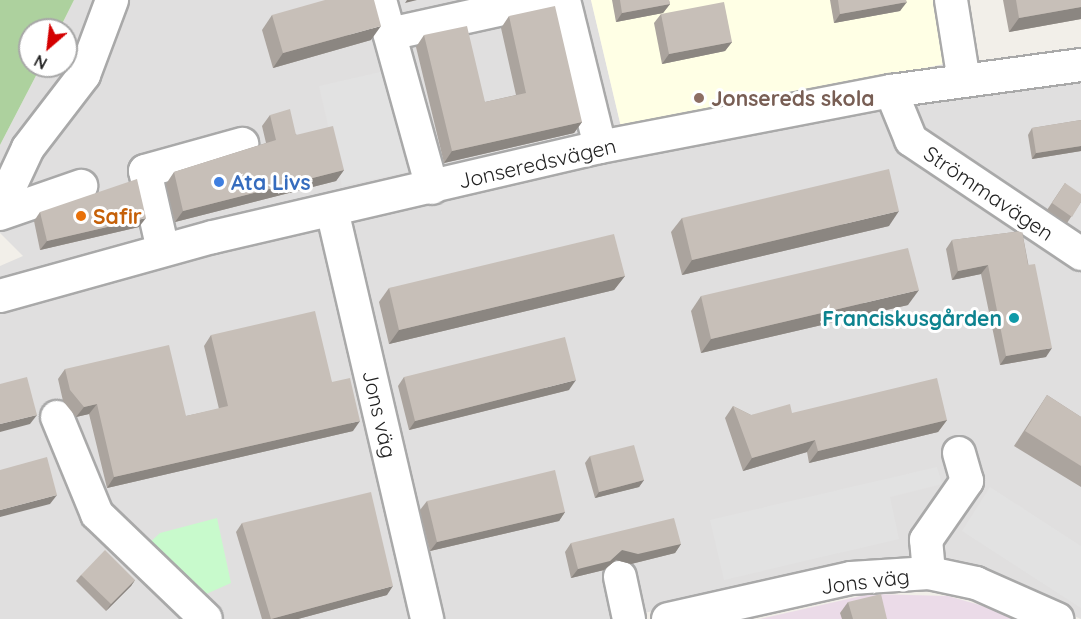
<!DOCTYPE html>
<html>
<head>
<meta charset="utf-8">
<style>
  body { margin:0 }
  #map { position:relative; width:1081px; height:619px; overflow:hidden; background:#f2efe9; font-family:Quicksand,sans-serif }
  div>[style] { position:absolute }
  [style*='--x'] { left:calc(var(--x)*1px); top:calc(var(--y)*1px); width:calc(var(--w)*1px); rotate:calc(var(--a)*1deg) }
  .residential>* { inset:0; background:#e0dfdf }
  .industrial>* { inset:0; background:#ebdbe8 }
  .education>* { inset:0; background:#ffffe5 }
  .forest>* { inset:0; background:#add19e }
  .park>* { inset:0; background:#c8facc }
  .parking>* { inset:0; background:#e2e2e2 }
  .roads { filter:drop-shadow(2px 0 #a9a9a9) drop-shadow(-2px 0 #a9a9a9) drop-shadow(0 2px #a9a9a9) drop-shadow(0 -2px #a9a9a9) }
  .minor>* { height:32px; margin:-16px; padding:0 16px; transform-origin:16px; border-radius:16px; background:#fff }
  .wall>* { inset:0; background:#aba49e }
  .shaded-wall>* { inset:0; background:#8b8681 }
  .building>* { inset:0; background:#c7bfb8 }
  .dots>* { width:16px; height:16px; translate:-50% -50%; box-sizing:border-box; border:3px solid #fff; border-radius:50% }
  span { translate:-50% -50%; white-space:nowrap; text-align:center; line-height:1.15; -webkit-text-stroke:6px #fff; paint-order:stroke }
  .education-label { font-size:21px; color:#785e54; font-weight:700 }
  .left { translate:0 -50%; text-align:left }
  .street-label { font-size:21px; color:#222 }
  .shop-label { font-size:21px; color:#366cbe; font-weight:700 }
  .food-label { font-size:21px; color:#c56008; font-weight:700 }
  .culture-label { font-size:21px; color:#0d838f; font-weight:700 }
  .right { translate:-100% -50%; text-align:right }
  .north { position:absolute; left:18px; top:18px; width:60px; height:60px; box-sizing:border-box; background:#fff; border:2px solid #a7a7a7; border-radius:50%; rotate:208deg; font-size:16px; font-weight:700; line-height:24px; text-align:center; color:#222 }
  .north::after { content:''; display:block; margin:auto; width:21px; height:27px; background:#d40000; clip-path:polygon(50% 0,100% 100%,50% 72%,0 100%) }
</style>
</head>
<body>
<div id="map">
  <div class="residential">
    <div style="clip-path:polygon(74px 0,591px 0,622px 131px,944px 64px,1081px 51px,1081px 619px,943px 559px,827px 573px,617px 619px,0 619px,0 266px,23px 256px,0 233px,0 145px,41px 66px,66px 66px,66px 30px,59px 30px)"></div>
  </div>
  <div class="industrial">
    <div style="clip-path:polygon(870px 594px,948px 596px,1029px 619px,760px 619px)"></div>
  </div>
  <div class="education">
    <div style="clip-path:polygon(591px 0,940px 0,944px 64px,622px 131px)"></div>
  </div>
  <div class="forest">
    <div style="clip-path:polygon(0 0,74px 0,59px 30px,30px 30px,30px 66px,41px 66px,0 145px)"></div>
  </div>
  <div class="park">
    <div style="clip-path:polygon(217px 518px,231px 583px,204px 595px,145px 547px,160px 533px)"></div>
  </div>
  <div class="parking">
    <div style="clip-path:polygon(389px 70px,412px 171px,342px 186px,319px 86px)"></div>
    <div style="clip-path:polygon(937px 467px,942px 484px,890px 497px,899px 539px,724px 580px,710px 520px)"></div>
    <div style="clip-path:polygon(990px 487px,1081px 546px,1081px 608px,962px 531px)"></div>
  </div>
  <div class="roads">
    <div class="minor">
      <div style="--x:380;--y:0;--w:195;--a:74.5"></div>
      <div style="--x:564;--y:0;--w:151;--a:76.2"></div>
      <div style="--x:951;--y:0;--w:82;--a:80.9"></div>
      <div style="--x:390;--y:34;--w:157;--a:-12.5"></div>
      <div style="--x:891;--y:91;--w:53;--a:67.8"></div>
      <div style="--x:911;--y:140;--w:205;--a:33.8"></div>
      <div style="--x:0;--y:208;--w:66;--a:-65"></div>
      <div style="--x:28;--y:148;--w:92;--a:-52.5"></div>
      <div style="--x:84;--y:75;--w:80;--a:-69.5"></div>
      <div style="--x:332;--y:210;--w:420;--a:76.9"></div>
      <div style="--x:0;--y:214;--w:86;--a:-19.1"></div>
      <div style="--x:163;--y:250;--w:81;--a:-102.8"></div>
      <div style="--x:145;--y:171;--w:101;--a:-15.6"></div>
      <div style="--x:0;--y:296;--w:221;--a:-15.5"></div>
      <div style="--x:213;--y:237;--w:397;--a:-13.1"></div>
      <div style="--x:600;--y:147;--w:296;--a:-10.9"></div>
      <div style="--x:891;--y:91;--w:192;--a:-7.8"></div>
      <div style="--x:57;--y:417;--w:105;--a:67.6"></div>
      <div style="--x:97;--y:514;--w:151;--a:43.9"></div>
      <div style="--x:929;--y:573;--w:33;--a:-95"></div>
      <div style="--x:926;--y:540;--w:72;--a:-55.2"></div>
      <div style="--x:967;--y:481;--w:29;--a:-106"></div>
      <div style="--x:620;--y:577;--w:43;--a:77.9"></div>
      <div style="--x:668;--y:619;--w:188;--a:-12.6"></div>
      <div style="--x:851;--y:578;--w:78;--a:-3.7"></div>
      <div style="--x:929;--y:573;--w:48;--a:12"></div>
      <div style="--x:976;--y:583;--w:89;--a:24"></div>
    </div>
  </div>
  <div class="wall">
    <div style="clip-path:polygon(612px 0,669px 0,670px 4px,663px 13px,616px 22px)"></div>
    <div style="clip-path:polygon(830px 0,906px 0,900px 11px,834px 23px)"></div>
    <div style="clip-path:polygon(1003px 0,1081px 0,1081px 19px,1009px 32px)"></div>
    <div style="clip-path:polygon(661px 14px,732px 42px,725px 51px,662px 64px,654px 23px)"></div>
    <div style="clip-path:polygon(272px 15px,371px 40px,273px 68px,262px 30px)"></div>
    <div style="clip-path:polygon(509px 16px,582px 122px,574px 133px,444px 163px,416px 47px,424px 35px,485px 102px,516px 95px,501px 28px)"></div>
    <div style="clip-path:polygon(270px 115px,344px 170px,336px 181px,175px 222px,166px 184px,174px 172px,266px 143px,262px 126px)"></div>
    <div style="clip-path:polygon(1081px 120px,1081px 151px,1032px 159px,1028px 135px,1032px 128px)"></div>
    <div style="clip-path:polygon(1065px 183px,1081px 202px,1067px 223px,1047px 210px)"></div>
    <div style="clip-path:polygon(40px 212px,139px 227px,40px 250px,34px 221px)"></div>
    <div style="clip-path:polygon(682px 218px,889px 226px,682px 275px,671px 232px)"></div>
    <div style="clip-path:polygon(1022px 231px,1046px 357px,1000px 365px,981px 274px,952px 280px,946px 249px,952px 240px)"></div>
    <div style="clip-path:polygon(625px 276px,614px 290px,389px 344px,379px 302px,389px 288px)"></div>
    <div style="clip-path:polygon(701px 296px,908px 305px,701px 353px,691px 311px)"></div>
    <div style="clip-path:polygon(211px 335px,332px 382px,353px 431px,107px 488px,89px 414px,76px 417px,63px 401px,58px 379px,65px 369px,186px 416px,219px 409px,204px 346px)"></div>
    <div style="clip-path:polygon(404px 377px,569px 390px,409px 430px,398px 386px)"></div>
    <div style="clip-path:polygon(1047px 395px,1081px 417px,1081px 487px,1014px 446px)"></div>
    <div style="clip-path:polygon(733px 406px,751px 415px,792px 413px,947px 420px,938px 432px,809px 463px,807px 452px,743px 471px,725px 418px)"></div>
    <div style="clip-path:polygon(590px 456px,644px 480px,639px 487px,595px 498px,585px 463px)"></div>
    <div style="clip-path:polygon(427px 501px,565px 512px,559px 521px,430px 551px,420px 510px)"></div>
    <div style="clip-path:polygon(242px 523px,387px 595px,298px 619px,262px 619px,236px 532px)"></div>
    <div style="clip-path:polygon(571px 543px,681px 544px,675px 553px,631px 564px,616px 560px,604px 570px,571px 578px,565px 552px)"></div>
    <div style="clip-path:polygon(81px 575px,135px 580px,131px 586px,106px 611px,76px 581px)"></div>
    <div style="clip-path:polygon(848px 602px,887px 619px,842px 619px,840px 613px)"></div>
  </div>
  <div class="shaded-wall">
    <div style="clip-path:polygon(407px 0,417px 0,405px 3px)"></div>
    <div style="clip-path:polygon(907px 2px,900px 11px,834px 23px,840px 14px)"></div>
    <div style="clip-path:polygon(670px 4px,663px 13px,616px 22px,622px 13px)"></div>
    <div style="clip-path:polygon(1081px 7px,1081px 19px,1009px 32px,1019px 18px)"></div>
    <div style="clip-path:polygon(381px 26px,371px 40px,273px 68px,283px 53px)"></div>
    <div style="clip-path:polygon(732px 42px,725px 51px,662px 64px,669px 54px)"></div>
    <div style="clip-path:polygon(582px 122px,574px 133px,444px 163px,452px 151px)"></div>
    <div style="clip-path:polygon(1081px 146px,1081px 151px,1032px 159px,1036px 153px)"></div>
    <div style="clip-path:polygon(344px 170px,336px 181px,175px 222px,183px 211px)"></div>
    <div style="clip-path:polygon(899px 211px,889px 226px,682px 275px,692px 260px)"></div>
    <div style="clip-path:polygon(146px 218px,139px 227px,40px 250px,47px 241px)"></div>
    <div style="clip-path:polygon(988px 265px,981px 274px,952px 280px,958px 271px)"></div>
    <div style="clip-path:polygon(625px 276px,614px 290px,389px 344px,399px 330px)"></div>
    <div style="clip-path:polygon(919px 290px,908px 305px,701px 353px,711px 339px)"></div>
    <div style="clip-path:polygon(1052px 348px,1046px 357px,1000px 365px,1006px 356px)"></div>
    <div style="clip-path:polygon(576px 380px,569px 390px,409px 430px,415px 421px)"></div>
    <div style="clip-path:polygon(97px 404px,89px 414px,76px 417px,84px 407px)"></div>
    <div style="clip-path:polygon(37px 415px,30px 424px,0 432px,0 424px)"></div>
    <div style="clip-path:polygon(947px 420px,938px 432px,809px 463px,818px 451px)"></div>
    <div style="clip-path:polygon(360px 421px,353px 431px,107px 488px,114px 477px)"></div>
    <div style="clip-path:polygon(815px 440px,807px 452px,743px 471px,752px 458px)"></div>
    <div style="clip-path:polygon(644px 480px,639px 487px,595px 498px,599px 492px)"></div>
    <div style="clip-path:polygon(57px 495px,50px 504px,0 517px,0 510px)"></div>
    <div style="clip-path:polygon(565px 512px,559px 521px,430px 551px,437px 542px)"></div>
    <div style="clip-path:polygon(681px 544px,675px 553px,631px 564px,616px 560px,604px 570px,571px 578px,578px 569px,622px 550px)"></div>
    <div style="clip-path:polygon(135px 580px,131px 586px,106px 611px,111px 604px)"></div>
    <div style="clip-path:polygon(393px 586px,387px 595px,298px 619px,271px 619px)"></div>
  </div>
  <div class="building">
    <div style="clip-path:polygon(325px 0,374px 0,381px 26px,283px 53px,272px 15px)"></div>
    <div style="clip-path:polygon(620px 0,669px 0,670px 4px,622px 13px)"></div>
    <div style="clip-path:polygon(838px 0,906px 0,907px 2px,840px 14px)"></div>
    <div style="clip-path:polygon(1016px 0,1081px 0,1081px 7px,1019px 18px)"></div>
    <div style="clip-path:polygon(724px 2px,732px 42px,669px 54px,661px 14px)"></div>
    <div style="clip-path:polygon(555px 6px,582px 122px,452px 151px,424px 35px,467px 26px,485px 102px,526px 93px,509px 16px)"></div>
    <div style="clip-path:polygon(290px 109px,296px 135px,333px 126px,344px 170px,183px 211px,174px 172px,276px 140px,270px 115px)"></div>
    <div style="clip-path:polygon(1081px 120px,1081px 146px,1036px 153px,1032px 128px)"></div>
    <div style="clip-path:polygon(889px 169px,899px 211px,692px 260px,682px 218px)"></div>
    <div style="clip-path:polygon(137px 179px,146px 218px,47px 241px,40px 212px)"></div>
    <div style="clip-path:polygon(1065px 183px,1081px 194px,1081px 202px,1072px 217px,1052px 203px)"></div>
    <div style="clip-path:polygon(1022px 231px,1028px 265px,1035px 264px,1052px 348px,1006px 356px,988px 265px,958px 271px,952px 240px)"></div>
    <div style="clip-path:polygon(614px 234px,625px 276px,399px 330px,389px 288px)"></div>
    <div style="clip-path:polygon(908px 248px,919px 290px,711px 339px,701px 296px)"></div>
    <div style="clip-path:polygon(315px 311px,332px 382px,350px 378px,360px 421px,114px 477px,97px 404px,84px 407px,70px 390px,65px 369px,169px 345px,186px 416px,228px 406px,211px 335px)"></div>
    <div style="clip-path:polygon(565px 337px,576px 380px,415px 421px,404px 377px)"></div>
    <div style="clip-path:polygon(27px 377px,37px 415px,0 424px,0 384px)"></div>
    <div style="clip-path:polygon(937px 378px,947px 420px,818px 451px,815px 440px,752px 458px,733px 406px,751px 415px,790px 404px,792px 413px)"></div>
    <div style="clip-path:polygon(1047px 395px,1081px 417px,1081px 466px,1025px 431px)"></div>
    <div style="clip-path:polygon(634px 445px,644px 480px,599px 492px,590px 456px)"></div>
    <div style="clip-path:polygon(47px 457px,57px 495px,0 510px,0 470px)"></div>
    <div style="clip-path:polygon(555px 470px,565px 512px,437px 542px,427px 501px)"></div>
    <div style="clip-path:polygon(371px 492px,393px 586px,271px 619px,242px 523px)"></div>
    <div style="clip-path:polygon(674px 518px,681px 544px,638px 554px,622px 550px,610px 561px,578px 569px,571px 543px)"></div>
    <div style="clip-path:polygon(105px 550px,135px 580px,111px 604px,81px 575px)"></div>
    <div style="clip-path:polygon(881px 594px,887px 619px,853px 619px,848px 602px)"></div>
  </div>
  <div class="dots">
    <div style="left:699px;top:98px;background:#8d6e63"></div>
    <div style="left:219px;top:182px;background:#3f7fe0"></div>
    <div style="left:81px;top:216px;background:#e8710a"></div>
    <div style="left:1014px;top:318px;background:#0f9aa8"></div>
  </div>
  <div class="education-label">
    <span class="left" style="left:711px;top:98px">Jonsereds skola</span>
  </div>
  <div class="street-label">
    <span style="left:537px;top:163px;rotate:-13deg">Jonseredsvägen</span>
    <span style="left:989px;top:193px;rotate:34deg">Strömmavägen</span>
    <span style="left:380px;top:414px;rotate:77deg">Jons väg</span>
    <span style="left:865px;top:581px;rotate:-7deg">Jons väg</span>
  </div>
  <div class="shop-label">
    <span class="left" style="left:231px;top:182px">Ata Livs</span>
  </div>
  <div class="food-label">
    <span class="left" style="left:93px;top:216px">Safir</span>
  </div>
  <div class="culture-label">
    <span class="right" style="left:1002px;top:318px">Franciskusgården</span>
  </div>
  <div class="north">N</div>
</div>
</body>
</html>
